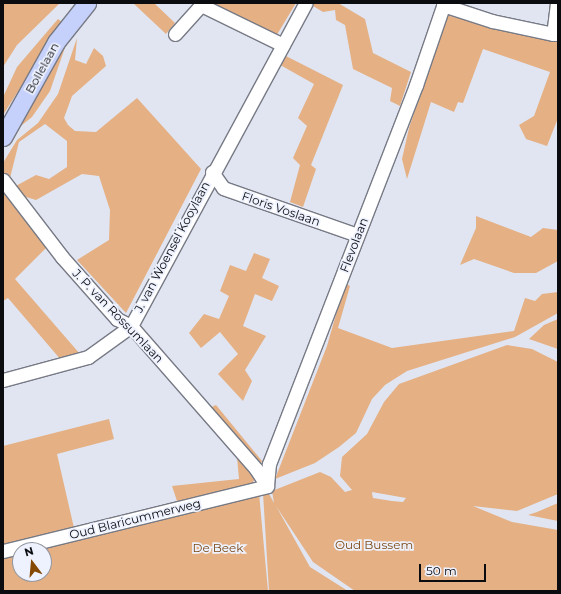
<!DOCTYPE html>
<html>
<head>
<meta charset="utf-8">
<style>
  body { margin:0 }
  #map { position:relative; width:561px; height:594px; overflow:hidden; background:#e1e5f1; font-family:Montserrat,sans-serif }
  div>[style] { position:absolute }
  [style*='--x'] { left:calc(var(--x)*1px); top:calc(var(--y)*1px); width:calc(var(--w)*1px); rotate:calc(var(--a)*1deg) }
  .green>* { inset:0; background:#e4b084 }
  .roads { filter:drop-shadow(1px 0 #777a85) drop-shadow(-1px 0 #777a85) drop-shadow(0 1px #777a85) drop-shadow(0 -1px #777a85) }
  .minor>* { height:13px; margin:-6.5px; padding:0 6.5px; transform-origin:6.5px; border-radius:6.5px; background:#fff }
  .major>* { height:17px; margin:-8.5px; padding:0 8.5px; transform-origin:8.5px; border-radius:8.5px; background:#c5d1fa }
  span { translate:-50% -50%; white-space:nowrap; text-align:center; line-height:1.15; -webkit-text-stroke:3.5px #eef2fe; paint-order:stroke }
  .street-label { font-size:12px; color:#0b0c10 }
  .park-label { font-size:12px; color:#7c4915 }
  .frame { position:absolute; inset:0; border:4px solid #0b0c10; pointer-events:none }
  .north { position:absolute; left:12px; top:542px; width:40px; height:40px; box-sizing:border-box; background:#eef2fe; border:1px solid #93969f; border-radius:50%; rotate:344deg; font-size:11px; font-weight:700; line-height:16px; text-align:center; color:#0b0c10 }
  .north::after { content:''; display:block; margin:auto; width:14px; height:18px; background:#854902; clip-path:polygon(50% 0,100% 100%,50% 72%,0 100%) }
  .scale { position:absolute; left:419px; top:564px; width:67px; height:18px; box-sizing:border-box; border:2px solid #0b0c10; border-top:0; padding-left:5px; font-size:12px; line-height:14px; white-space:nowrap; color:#0b0c10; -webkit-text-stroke:3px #eef2fe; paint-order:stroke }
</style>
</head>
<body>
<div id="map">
  <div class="green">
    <div style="clip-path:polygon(3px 3px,60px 3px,17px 45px,3px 67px)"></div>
    <div style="clip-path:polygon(133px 3px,154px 3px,175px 23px,166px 34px)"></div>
    <div style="clip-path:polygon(201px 3px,296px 3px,272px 43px)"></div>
    <div style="clip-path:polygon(308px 3px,338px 3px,365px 19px,373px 53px,411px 72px,400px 106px,390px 101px,392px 88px,353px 69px,345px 25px,336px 20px,335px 10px,323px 12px)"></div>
    <div style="clip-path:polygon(447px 15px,500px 30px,558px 37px,558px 118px,547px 146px,526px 139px,519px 125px,534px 116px,550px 72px,483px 49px,463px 103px,458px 102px,454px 112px,431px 102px,407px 179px,402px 159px,409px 128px)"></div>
    <div style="clip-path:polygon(58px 19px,62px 22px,3px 115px,4px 95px,17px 67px)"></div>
    <div style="clip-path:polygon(70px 33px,50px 91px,32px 117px,12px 133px)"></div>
    <div style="clip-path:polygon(77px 38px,75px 60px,86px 64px,94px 48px,103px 56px,106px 66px,72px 96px,64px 118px,68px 125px,75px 131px,96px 132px,137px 98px,201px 169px,126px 313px,77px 260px,109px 240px,110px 210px,99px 176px,82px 174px,36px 200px,26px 197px,14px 187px,36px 175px,49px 179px,67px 167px,67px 141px,45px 124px,19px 142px,9px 182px,3px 176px,3px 163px,17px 140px,38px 123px,58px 94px)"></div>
    <div style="clip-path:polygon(280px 53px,343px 85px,311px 165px,316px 169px,303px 207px,290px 202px,300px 165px,293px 158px,307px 126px,298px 118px,314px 84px,275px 62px)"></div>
    <div style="clip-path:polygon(3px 184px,53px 241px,15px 279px,80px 354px,61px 360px,8px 298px,3px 301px)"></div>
    <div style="clip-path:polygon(476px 216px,531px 237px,543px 228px,558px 230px,558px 261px,536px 273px,514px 273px,474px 259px,460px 265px,476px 228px)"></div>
    <div style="clip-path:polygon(254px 253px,270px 259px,262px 278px,279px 286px,272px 301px,255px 294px,243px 326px,266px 336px,245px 370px,252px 381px,243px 401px,218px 374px,238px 354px,220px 332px,201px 348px,189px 333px,204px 314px,219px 319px,229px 296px,220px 291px,230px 265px,246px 271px)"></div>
    <div style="clip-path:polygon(345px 283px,350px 286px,338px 328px,392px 348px,514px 331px,525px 298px,535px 301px,542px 294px,558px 292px,558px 313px,515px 337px,407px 371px,385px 385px,372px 399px,356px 433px,339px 447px,315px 463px,275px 479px,327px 346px)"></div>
    <div style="clip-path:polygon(558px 319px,558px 349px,529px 339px,544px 325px)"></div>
    <div style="clip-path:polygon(evenodd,507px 345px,532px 349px,558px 362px,558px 494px,517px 511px,473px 506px,512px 522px,558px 530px,558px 591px,355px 591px,313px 562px,276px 506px,310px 567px,348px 591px,269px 591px,263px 493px,268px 492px,274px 503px,272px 491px,320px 472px,331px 477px,345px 492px,352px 490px,340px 476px,342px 457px,367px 434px,384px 402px,399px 384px,507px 345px,372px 493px,372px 492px,406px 498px,403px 502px,392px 501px,373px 498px,372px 493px)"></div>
    <div style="clip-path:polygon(216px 405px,262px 461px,251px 487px,178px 504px,172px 486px,239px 479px,237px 457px,198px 413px)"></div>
    <div style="clip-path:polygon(109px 419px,114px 439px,57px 454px,74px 528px,3px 546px,3px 446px)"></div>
    <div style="clip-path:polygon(259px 493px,268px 591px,3px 591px,3px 555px,20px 551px,20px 574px,44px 574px,44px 550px,25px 550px)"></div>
    <div style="clip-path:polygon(558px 503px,558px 521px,528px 515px,537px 512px)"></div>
  </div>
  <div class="roads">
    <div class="minor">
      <div style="--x:557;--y:3;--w:31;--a:97"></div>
      <div style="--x:553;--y:34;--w:5;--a:0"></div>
      <div style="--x:443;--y:5;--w:52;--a:18.1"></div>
      <div style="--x:492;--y:21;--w:62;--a:12"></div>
      <div style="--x:175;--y:34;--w:39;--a:-48"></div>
      <div style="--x:201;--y:5;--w:91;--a:26"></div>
      <div style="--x:212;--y:172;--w:19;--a:55"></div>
      <div style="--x:223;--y:188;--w:142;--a:19.3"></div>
      <div style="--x:3;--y:180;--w:97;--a:52.5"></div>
      <div style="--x:62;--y:257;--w:83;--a:48.4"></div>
      <div style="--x:117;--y:319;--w:16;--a:27"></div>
      <div style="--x:131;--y:326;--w:190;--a:48.8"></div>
      <div style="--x:256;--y:469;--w:20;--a:57"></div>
      <div style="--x:3;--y:380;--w:88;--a:-15.1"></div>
      <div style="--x:88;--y:357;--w:53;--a:-35.8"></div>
      <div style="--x:131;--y:326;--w:367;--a:-61.6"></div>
      <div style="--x:267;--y:486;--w:22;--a:-85"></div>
      <div style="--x:269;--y:464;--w:407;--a:-68.8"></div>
      <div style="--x:416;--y:85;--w:87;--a:-71.1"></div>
      <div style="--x:3;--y:551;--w:272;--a:-13.8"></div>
    </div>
    <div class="major">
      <div style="--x:3;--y:137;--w:109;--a:-60.8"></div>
      <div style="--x:56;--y:42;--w:50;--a:-51.5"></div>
    </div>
  </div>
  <div class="street-label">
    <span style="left:42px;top:68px;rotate:-61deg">Bollelaan</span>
    <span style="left:281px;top:209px;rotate:19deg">Floris Voslaan</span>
    <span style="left:354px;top:245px;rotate:-69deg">Flevolaan</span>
    <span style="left:172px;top:247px;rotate:-62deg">J. van Woensel Kooylaan</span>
    <span style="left:118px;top:316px;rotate:46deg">J. P. van Rossumlaan</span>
    <span style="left:135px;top:519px;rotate:-14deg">Oud Blaricummerweg</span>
  </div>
  <div class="park-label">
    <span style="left:374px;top:545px">Oud Bussem</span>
    <span style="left:218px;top:548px">De Beek</span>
  </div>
  <div class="frame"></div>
  <div class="north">N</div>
  <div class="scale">50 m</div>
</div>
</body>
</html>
